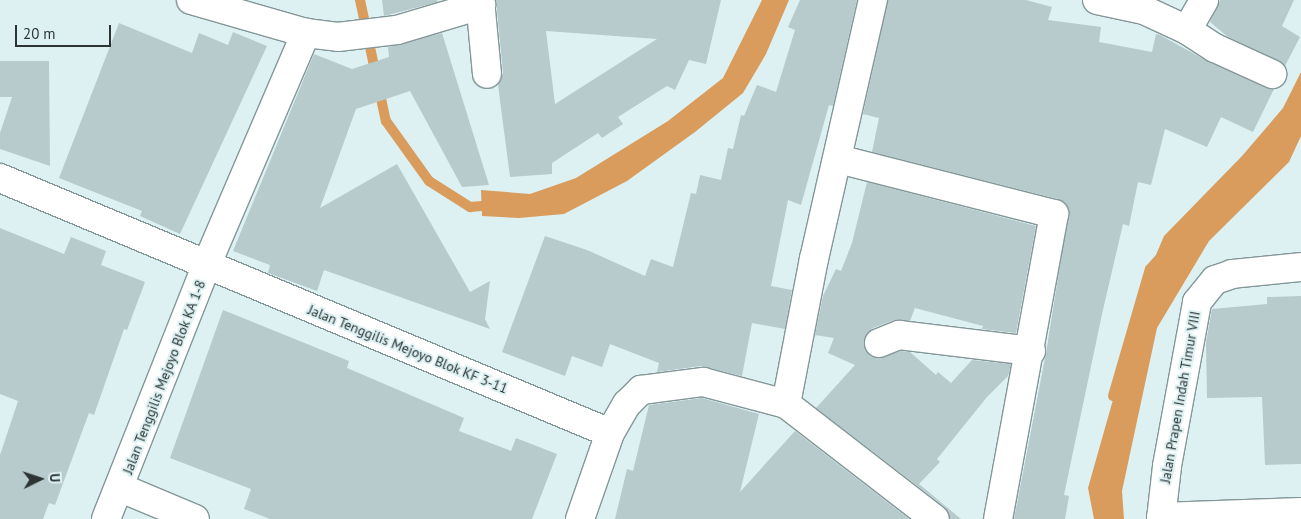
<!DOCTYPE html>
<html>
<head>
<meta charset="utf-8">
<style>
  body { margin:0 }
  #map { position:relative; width:1301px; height:519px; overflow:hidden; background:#ddf1f3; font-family:"PT Sans",sans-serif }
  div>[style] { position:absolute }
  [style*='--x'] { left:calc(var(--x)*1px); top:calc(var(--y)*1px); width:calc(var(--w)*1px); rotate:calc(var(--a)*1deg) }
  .water>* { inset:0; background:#d99c5c }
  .stream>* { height:10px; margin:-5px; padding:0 5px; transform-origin:5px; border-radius:5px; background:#d99c5c }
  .building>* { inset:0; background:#b7cacc }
  .roads { filter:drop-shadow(1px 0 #849798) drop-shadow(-1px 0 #849798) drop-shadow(0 1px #849798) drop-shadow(0 -1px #849798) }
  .street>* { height:28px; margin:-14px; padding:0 14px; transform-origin:14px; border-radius:14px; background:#fff }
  span { translate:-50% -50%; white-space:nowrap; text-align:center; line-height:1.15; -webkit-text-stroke:4px #ddf1f3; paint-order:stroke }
  .street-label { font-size:14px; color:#2c3434 }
  .north { position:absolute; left:15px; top:454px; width:50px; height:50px; -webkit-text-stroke:4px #ddf1f3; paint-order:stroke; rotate:86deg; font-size:14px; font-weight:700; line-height:20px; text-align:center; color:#2c3434 }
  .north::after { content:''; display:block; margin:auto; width:18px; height:22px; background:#2c3434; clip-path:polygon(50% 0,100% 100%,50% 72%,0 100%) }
  .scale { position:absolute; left:15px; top:25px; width:96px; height:22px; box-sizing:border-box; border:2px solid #2c3434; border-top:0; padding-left:6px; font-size:15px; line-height:18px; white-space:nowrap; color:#2c3434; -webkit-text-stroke:4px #ddf1f3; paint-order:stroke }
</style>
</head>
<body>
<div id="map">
  <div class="water">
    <div style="clip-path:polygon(762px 0,789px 0,766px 54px,743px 93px,695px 132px,627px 181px,564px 214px,519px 218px,482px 216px,481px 190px,530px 194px,576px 178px,668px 121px,723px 78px)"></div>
    <div style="clip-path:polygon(1301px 72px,1301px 136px,1289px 162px,1209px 241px,1157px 328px,1122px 491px,1124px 519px,1094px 519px,1088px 488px,1150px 269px,1164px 236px,1242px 156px,1283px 108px)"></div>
  </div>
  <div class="stream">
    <div style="--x:360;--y:0;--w:77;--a:78"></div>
    <div style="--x:379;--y:89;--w:33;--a:78"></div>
    <div style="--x:386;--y:121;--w:74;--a:54.4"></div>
    <div style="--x:429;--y:181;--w:49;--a:32.4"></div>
    <div style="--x:470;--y:207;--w:23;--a:-5"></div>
    <div style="--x:1113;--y:396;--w:132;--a:-73.8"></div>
    <div style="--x:1150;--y:269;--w:13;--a:-48"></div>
  </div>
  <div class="building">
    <div style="clip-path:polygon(382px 0,437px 0,438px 2px,384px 16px)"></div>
    <div style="clip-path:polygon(evenodd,496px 0,721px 0,706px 64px,689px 60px,675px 90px,667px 86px,618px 117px,623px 124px,602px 138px,598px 133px,552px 163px,552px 174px,510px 177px,498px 85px,503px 73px,496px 0,546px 31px,657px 39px,555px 104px,546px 31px)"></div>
    <div style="clip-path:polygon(800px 0,857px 0,833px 106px,829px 105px,801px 205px,788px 200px,771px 286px,792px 290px,785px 329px,752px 323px,742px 376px,701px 366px,657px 372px,659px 363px,610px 344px,602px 367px,572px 356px,565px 376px,502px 352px,545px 236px,587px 250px,645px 276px,651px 259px,673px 267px,691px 193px,696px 194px,700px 175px,721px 180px,728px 148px,733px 149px,741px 115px,744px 116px,757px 85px,776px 92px,795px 30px,788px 27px)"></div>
    <div style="clip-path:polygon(888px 0,1026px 0,1052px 7px,1048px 20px,1101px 27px,1099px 42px,1152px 52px,1156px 34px,1160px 35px,1209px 62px,1274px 89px,1253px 132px,1221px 117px,1207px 147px,1165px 129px,1151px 185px,1138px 182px,1129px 226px,1123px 224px,1102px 314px,1064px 495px,1069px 496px,1065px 519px,1014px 519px,1046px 353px,1069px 209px,1058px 199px,872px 152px,879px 118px,863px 114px)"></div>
    <div style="clip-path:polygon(1220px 0,1294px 0,1282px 26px,1300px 37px,1285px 66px,1228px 37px,1210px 22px)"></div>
    <div style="clip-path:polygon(119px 23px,192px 53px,199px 33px,228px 45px,233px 32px,267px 46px,180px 234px,140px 216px,142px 211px,59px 178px)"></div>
    <div style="clip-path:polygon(442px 33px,489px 185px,462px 187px,410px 91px,356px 109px,320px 208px,397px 164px,470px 292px,490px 281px,485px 319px,490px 329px,324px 270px,317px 291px,268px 273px,270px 265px,233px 251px,314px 54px,352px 69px,389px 57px,388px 47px)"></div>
    <div style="clip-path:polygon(0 61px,49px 61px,50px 166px,0 149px,0 133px,12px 97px,0 97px)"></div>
    <div style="clip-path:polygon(867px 182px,1036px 226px,1016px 333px,982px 329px,983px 326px,915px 308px,910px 321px,894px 320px,873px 328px,864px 340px,870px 356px,877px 358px,901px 351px,910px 352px,936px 375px,938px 372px,951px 383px,972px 360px,1011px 364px,1008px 376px,987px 397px,937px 459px,940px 462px,919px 484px,961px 519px,950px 519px,945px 507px,816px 408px,855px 365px,828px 353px,834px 338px,815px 335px,823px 296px,836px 269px,841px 271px,852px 243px)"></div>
    <div style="clip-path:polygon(0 228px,64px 254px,71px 237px,106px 251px,101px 265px,145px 282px,127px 330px,124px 329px,94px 415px,89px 413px,55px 505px,49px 503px,43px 519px,0 519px,0 455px,18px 401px,0 394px)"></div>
    <div style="clip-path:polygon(1301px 296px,1301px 464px,1265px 465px,1262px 397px,1207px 398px,1206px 342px,1212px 309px,1267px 304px,1267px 297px)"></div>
    <div style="clip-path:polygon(223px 310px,349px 361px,347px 368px,464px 418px,459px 431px,511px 451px,516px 438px,557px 454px,532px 519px,270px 519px,244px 509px,251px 489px,170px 458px)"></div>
    <div style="clip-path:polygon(702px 398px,759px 414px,740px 492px,795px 431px,909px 519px,615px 519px,627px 469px,633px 471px,649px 405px)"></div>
  </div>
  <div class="roads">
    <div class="street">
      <div style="--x:191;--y:0;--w:120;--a:16"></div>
      <div style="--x:480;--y:0;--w:74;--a:84.6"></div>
      <div style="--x:1097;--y:0;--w:48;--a:12"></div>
      <div style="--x:1144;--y:10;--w:47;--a:24.9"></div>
      <div style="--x:1187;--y:30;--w:33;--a:33"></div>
      <div style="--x:1215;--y:48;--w:63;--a:24.5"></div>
      <div style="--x:1187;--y:30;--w:34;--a:-60"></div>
      <div style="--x:838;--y:159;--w:223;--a:14.3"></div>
      <div style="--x:1054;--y:214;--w:310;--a:100.4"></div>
      <div style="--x:0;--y:178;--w:661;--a:22.69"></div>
      <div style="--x:879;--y:343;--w:22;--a:-22"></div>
      <div style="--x:899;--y:335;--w:133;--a:6.9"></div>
      <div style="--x:786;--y:404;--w:148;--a:-79.1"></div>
      <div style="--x:814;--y:259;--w:266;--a:-77.2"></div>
      <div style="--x:121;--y:488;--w:80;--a:22.7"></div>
      <div style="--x:1161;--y:517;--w:140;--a:-2"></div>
      <div style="--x:106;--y:519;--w:272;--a:-68.4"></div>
      <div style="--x:206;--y:266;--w:254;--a:-66.8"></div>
      <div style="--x:306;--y:33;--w:32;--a:7"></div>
      <div style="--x:338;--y:37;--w:59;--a:-6.8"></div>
      <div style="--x:397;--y:30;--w:88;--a:-16.6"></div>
      <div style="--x:580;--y:519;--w:91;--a:-70.8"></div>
      <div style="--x:610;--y:433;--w:34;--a:-60"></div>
      <div style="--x:627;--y:404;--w:20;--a:-45"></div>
      <div style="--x:641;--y:390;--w:63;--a:-7.4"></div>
      <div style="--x:703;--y:382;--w:86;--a:14.8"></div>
      <div style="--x:786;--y:404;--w:188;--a:37.7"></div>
      <div style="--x:1161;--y:519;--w:53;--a:-83.5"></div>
      <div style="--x:1167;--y:466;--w:167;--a:-79.6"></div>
      <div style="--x:1197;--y:302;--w:28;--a:-51"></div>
      <div style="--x:1215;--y:280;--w:18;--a:-19"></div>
      <div style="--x:1232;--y:274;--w:69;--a:-5.8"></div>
    </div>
  </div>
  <div class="street-label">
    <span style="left:408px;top:349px;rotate:22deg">Jalan Tenggilis Mejoyo Blok KF 3-11</span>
    <span style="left:164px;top:377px;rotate:-69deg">Jalan Tenggilis Mejoyo Blok KA 1-8</span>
    <span style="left:1180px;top:397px;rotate:-80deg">Jalan Prapen Indah Timur VIII</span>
  </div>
  <div class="north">U</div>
  <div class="scale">20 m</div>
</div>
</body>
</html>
